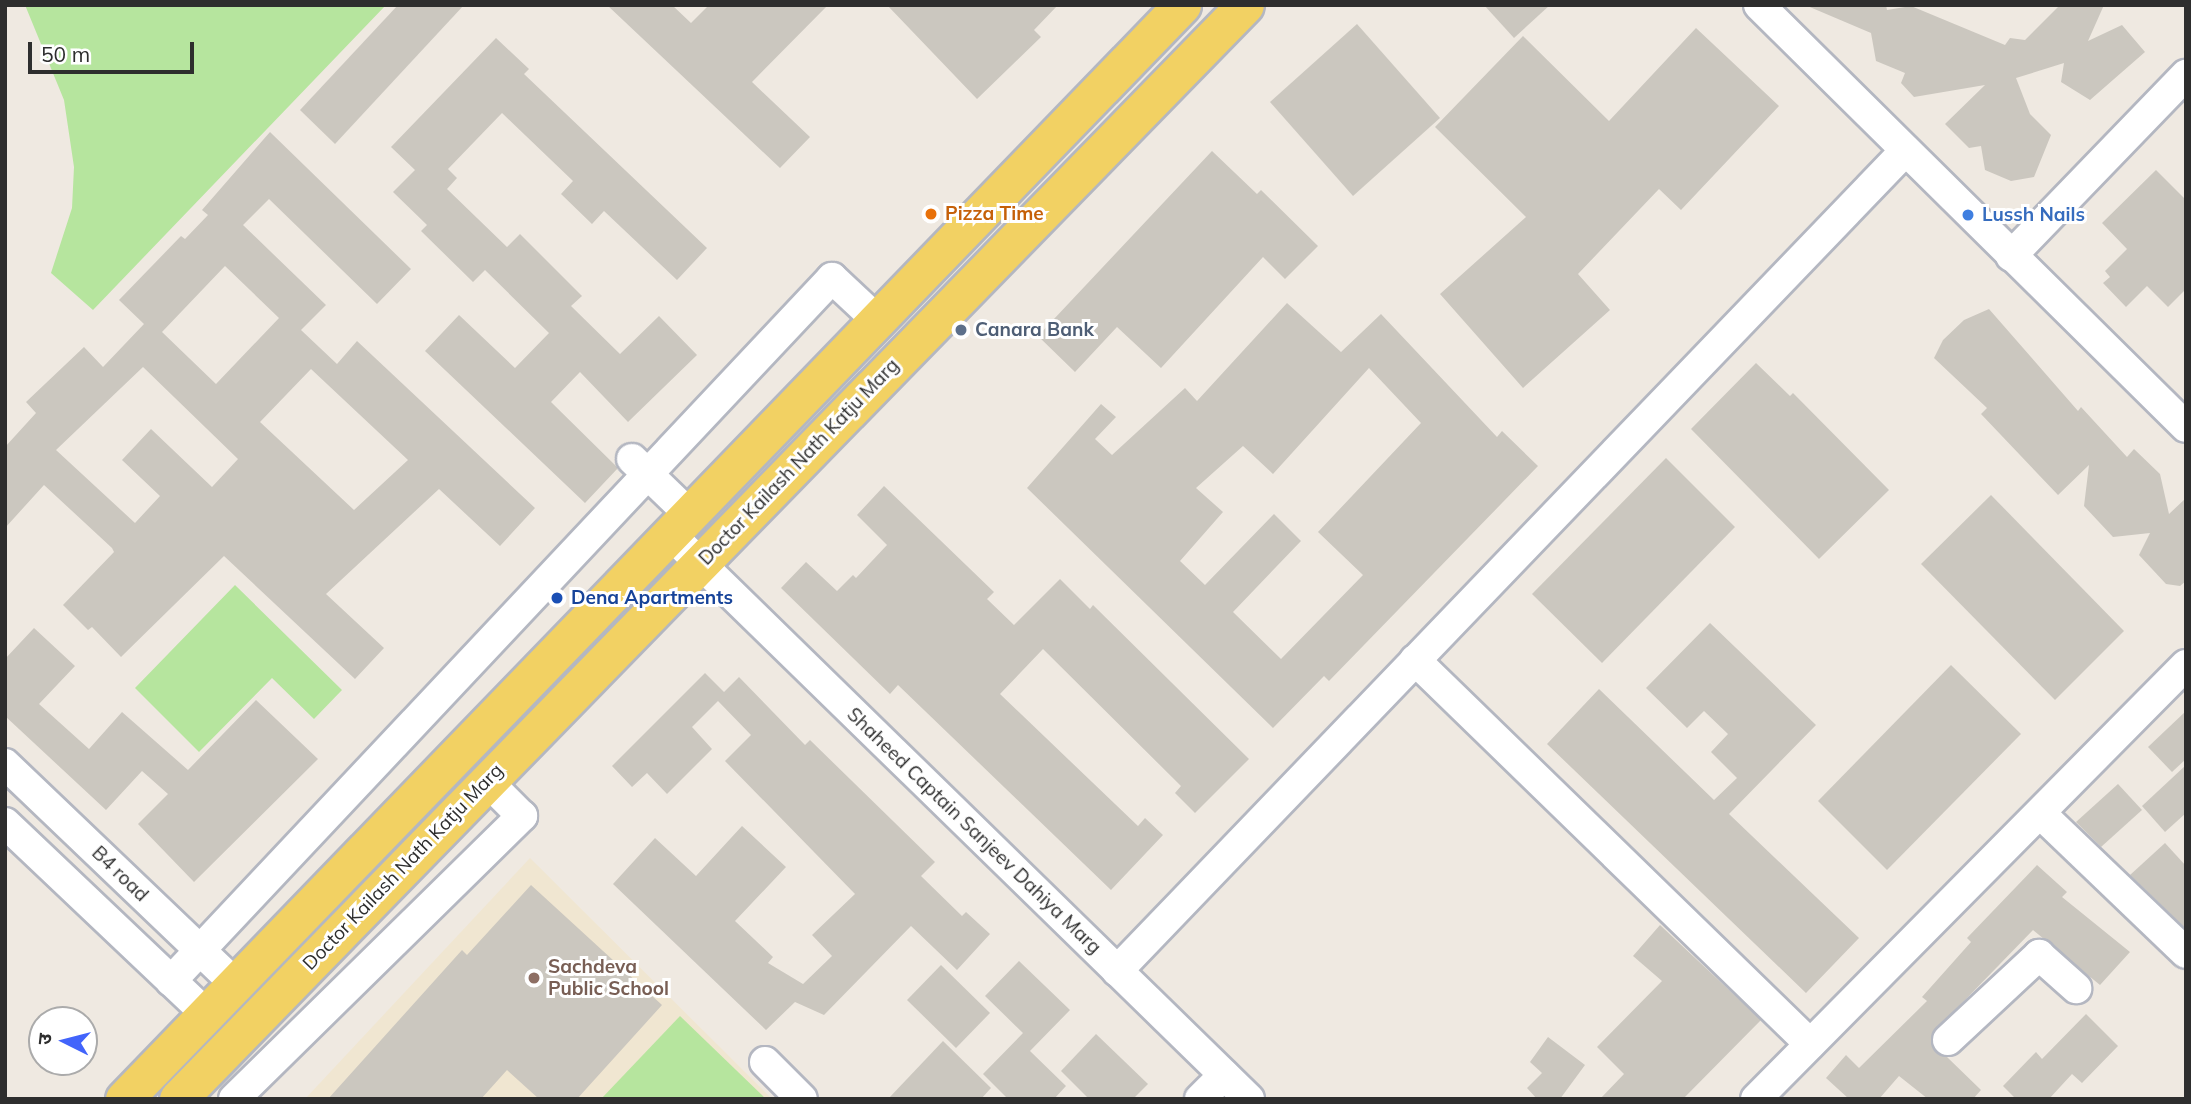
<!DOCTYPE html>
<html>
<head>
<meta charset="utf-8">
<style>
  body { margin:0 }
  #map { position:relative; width:2191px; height:1104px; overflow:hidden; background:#efe9e1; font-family:Mulish,"Noto Sans Devanagari",sans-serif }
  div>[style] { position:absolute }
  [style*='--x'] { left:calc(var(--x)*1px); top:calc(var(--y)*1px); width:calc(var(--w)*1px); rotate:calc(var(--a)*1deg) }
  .education>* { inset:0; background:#f0e6d1 }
  .green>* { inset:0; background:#b6e59e }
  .building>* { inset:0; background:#cbc7bf }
  .roads { filter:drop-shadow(2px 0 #b4b7c1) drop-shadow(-2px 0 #b4b7c1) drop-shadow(0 2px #b4b7c1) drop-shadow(0 -2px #b4b7c1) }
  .minor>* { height:30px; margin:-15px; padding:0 15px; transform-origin:15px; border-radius:15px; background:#fff }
  .major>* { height:37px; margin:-18.5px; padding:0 18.5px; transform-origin:18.5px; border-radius:18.5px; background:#f2d163 }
  .dots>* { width:19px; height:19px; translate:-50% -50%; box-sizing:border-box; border:4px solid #fff; border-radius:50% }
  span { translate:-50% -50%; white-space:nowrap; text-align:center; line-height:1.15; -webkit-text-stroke:6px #fff; paint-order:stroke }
  .food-label { font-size:19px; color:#c56008; font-weight:700 }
  .left { translate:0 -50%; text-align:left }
  .shop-label { font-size:19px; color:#366cbe; font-weight:700 }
  .service-label { font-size:19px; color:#4e5e75; font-weight:700 }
  .street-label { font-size:19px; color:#2e2e2e }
  .transit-label { font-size:19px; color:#164399; font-weight:700 }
  .education-label { font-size:19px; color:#785e54; font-weight:700 }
  .frame { position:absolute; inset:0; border:7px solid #2e2e2e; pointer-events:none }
  .north { position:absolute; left:28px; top:1006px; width:70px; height:70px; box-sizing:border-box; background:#fff; border:2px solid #ababab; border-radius:50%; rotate:276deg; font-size:19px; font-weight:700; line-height:28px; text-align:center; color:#2e2e2e }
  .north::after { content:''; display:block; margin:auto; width:24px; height:32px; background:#4264fb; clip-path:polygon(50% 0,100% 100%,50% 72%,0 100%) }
  .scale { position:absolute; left:28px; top:42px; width:166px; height:32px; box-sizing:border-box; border:4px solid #2e2e2e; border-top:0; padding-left:9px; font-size:21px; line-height:24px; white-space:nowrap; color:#2e2e2e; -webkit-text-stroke:5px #fff; paint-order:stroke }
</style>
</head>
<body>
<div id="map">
  <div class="education">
    <div style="clip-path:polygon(530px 858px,772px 1099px,305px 1099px)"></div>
  </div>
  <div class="green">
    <div style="clip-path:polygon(25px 5px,386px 5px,93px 310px,51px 273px,72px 208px,74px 167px,64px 100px)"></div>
    <div style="clip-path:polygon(235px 585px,342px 690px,314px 719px,272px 678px,199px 752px,135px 688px)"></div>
    <div style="clip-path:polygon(680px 1016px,766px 1099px,601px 1099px)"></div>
  </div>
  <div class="building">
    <div style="clip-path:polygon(398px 5px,464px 5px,335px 144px,300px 110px)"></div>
    <div style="clip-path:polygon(607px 5px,672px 5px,691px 23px,709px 5px,828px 5px,752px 82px,810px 137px,780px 168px)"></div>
    <div style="clip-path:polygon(887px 5px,1058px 5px,1034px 30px,1041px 37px,977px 99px)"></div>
    <div style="clip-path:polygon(1484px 5px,1550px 5px,1514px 38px)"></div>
    <div style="clip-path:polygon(1805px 5px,1886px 5px,1887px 10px,1911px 6px,2005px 45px,2010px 38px,2025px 40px,2060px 5px,2104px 5px,2088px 41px,2122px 25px,2145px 52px,2090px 100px,2061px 82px,2064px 63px,2016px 78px,2030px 114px,2051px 135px,2034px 177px,2011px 181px,1985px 170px,1981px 146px,1969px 148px,1945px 124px,1985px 85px,1914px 97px,1901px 83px,1905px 73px,1876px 61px,1871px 33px)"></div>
    <div style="clip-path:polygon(1357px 24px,1440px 118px,1353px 196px,1270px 102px)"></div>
    <div style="clip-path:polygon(1696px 28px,1779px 106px,1681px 210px,1659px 189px,1578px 274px,1610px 310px,1523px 388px,1440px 294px,1526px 217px,1435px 127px,1523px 36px,1609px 121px)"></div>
    <div style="clip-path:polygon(496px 38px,529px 69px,524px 74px,707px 248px,677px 280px,604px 211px,592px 224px,561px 194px,573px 181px,502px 113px,448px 169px,457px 178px,447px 189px,507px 247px,520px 234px,582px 296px,571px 306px,620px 354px,659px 316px,697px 355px,628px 422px,580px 372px,551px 402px,618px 468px,585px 503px,425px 351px,459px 315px,515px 368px,549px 333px,485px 270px,473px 282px,421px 231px,427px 225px,393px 192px,415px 170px,391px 147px)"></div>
    <div style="clip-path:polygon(evenodd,270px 132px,411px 269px,377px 304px,269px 199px,243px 225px,326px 305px,301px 330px,337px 364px,357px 341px,535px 508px,500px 546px,439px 489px,326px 594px,384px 648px,355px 679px,224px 556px,121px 657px,92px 627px,88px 630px,63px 605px,114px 552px,112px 548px,44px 485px,5px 528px,5px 447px,36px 413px,26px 402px,84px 347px,103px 367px,144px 324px,119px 300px,181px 236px,185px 239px,208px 215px,202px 210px,270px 132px,225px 266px,279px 318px,216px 384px,162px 332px,225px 266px,270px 132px,143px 367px,238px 459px,212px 487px,151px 429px,122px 460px,160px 496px,135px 523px,56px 450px,143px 367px,270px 132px,311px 369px,408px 460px,354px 510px,260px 422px,311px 369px)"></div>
    <div style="clip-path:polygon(1212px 151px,1257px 194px,1261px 190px,1318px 246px,1285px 279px,1263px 257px,1161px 368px,1117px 327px,1075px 372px,1038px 336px)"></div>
    <div style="clip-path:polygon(2156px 170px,2186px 200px,2186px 289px,2168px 307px,2147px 286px,2126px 307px,2103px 283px,2110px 277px,2105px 271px,2127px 249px,2102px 223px)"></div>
    <div style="clip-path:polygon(evenodd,1287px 303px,1341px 352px,1381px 314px,1497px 437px,1502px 431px,1538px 466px,1329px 681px,1324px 676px,1273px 728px,1027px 488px,1101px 404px,1116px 417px,1095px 439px,1112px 455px,1185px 388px,1197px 401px,1287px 303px,1369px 368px,1421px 423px,1318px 532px,1363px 575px,1281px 659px,1233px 612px,1301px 541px,1274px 514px,1205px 585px,1180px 561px,1223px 512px,1196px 488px,1243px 446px,1273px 474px,1369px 368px)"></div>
    <div style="clip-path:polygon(1989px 309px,2078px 411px,2081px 407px,2127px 457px,2134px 449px,2160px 474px,2169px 514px,2186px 498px,2186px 581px,2180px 586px,2166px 584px,2139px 555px,2150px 533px,2113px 537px,2084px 506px,2089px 465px,2058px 495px,1981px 414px,1987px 408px,1934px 358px,1943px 340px,1964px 320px)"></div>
    <div style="clip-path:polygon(1756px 363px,1790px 396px,1793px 393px,1889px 490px,1819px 559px,1691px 429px)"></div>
    <div style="clip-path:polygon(1666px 458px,1735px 527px,1602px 663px,1532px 594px)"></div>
    <div style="clip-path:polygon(884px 486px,994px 592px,987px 599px,1014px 625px,1060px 579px,1090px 609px,1093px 605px,1249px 759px,1195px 813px,1175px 793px,1181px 786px,1043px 649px,1000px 694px,1138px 826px,1145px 818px,1163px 835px,1111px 890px,898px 685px,890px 694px,781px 588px,806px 562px,837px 591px,853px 575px,856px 578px,887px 545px,857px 515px)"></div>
    <div style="clip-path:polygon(1991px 495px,2124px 631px,2055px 700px,1921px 564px)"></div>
    <div style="clip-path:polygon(1710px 623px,1816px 725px,1729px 814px,1859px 938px,1806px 993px,1547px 744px,1599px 689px,1714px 800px,1737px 778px,1711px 752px,1728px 734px,1704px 711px,1687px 728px,1646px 688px)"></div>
    <div style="clip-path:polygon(34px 628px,75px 666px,39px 704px,89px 749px,122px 712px,188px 770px,256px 700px,318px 759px,194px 882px,138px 824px,168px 794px,142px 771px,106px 810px,5px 716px,5px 659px)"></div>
    <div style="clip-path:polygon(1951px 665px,2021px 734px,1887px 870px,1818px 801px)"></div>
    <div style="clip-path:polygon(705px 673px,724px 692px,739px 677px,805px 745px,810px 740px,935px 862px,921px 876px,962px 916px,966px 912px,990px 934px,957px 970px,911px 926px,824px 1015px,795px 1002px,766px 1030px,613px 884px,655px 838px,696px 876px,742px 826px,786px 867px,735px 921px,773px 957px,768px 963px,803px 984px,832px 956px,812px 935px,855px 894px,725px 761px,751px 735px,718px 701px,692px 727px,712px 749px,667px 794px,647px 773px,632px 787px,612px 766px)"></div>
    <div style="clip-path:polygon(2186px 711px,2186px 759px,2172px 772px,2148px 747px)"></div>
    <div style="clip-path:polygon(2186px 765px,2186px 813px,2165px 832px,2142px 806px)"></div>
    <div style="clip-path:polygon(2118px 784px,2142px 810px,2101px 847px,2076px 822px)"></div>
    <div style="clip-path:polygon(2165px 843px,2186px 866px,2186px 929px,2130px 875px)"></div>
    <div style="clip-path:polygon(2037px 865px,2067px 892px,2062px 897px,2130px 952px,2100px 985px,2033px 930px,1932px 1034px,1935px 1051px,1947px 1057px,1981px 1090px,1973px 1099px,1928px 1099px,1899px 1076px,1879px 1099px,1849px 1099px,1826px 1078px,1846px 1055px,1859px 1068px,1927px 1001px,1922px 997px,1971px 942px,1967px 938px)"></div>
    <div style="clip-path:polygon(531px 885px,662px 1005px,577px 1099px,539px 1099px,507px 1070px,481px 1099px,328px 1099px,462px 950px,467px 955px)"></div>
    <div style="clip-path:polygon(1660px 925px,1761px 1020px,1683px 1099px,1600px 1099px,1624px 1074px,1597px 1047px,1662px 981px,1633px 956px)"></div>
    <div style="clip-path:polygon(1019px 961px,1070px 1010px,1030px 1051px,1066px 1086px,1054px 1099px,1008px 1099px,983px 1074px,1023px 1033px,985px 996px)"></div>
    <div style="clip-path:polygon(941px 965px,990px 1013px,956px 1048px,907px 1000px)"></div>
    <div style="clip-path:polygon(2086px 1014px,2118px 1046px,2082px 1083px,2072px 1074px,2049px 1099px,2016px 1099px,2003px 1086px,2036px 1052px,2042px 1059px)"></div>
    <div style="clip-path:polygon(1096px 1034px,1148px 1084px,1133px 1099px,1089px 1099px,1061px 1071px)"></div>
    <div style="clip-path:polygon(1548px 1037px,1585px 1065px,1560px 1099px,1537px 1099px,1527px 1088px,1542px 1073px,1530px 1062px)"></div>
    <div style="clip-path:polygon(943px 1041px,991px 1088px,981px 1099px,888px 1099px)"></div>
  </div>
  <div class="roads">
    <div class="minor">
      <div style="--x:1759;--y:5;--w:600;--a:44.66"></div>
      <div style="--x:2011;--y:256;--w:252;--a:-46"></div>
      <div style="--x:632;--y:459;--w:79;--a:44"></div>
      <div style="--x:670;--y:534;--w:809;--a:44.3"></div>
      <div style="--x:1415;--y:660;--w:551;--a:44.19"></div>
      <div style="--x:5;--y:764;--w:318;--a:43.7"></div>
      <div style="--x:2040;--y:813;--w:202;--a:43.8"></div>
      <div style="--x:5;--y:823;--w:277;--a:43.5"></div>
      <div style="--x:1117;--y:971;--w:1136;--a:-46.14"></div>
      <div style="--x:171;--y:981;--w:965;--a:-46.76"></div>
      <div style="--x:832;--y:278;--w:63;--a:43.1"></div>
      <div style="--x:1948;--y:1040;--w:125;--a:-43"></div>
      <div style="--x:2039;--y:955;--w:50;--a:41.7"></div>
      <div style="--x:765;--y:1062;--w:52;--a:45"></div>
      <div style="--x:234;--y:1099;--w:404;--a:-44.5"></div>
      <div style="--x:522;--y:816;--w:49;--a:-135"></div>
      <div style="--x:1200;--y:1099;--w:34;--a:-45"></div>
      <div style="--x:1756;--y:1099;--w:611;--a:-45.27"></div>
    </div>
    <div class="major">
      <div style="--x:124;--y:1099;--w:1522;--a:-45.96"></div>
      <div style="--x:178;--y:1099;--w:1528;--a:-45.72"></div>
    </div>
  </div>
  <div class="dots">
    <div style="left:931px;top:214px;background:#e8710a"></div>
    <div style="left:1968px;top:215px;background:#3f7fe0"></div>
    <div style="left:961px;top:330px;background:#5c6f8a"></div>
    <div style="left:557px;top:598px;background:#1a4fb4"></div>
    <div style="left:534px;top:978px;background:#8d6e63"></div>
  </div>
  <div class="food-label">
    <span class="left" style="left:945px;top:214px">Pizza Time</span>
  </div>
  <div class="shop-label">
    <span class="left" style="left:1982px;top:215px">Lussh Nails</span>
  </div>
  <div class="service-label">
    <span class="left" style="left:975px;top:330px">Canara Bank</span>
  </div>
  <div class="street-label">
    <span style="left:799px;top:462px;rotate:-46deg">Doctor Kailash Nath Katju Marg</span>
    <span style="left:974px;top:831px;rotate:44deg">Shaheed Captain Sanjeev Dahiya Marg</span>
    <span style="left:403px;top:867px;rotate:-46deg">Doctor Kailash Nath Katju Marg</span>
    <span style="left:120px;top:874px;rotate:44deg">B4 road</span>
  </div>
  <div class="transit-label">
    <span class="left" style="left:571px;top:598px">Dena Apartments</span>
  </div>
  <div class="education-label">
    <span class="left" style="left:548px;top:978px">Sachdeva<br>Public School</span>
  </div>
  <div class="frame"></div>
  <div class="north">उ</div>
  <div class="scale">50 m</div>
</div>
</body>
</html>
